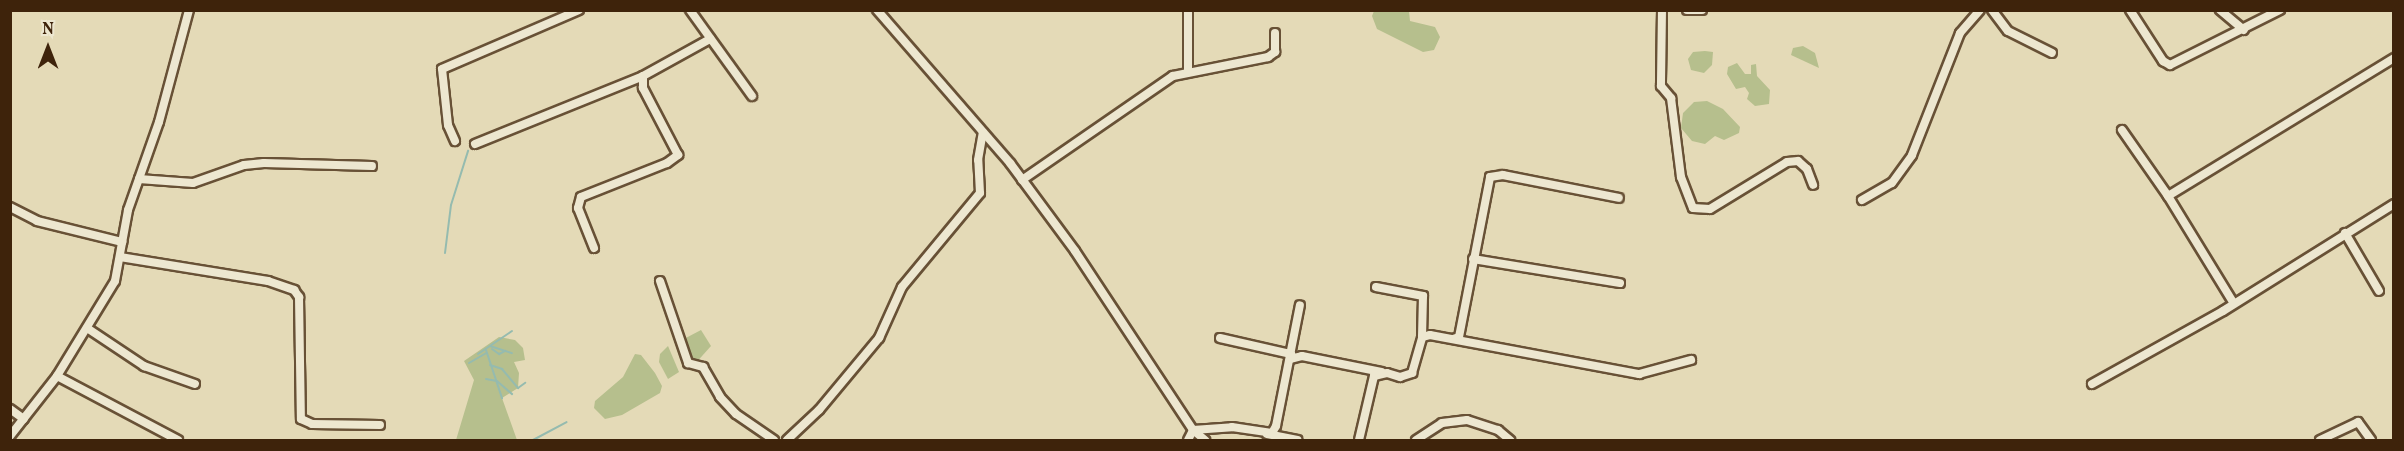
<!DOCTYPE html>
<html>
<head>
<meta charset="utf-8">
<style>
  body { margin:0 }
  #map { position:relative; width:2404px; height:451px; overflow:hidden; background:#e4dab7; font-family:Vollkorn,serif }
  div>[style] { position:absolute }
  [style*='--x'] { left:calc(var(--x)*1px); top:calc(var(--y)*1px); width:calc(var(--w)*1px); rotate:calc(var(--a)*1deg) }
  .green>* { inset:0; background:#b6bf8d }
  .stream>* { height:2px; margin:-1px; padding:0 1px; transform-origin:1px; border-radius:1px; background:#95bbaf }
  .roads { filter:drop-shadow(2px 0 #685136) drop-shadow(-2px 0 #685136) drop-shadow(0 2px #685136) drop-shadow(0 -2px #685136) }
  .minor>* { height:8px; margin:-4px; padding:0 4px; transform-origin:4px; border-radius:4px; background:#ede7d0 }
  span { translate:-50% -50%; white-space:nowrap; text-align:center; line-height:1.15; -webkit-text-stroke:4.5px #ede7d0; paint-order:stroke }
  .frame { position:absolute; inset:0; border:12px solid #3e230b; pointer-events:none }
  .north { position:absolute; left:18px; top:18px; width:60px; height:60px; -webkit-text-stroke:4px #ede7d0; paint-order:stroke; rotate:0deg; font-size:16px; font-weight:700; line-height:24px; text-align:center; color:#3e230b }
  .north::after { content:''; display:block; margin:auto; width:21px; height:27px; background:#3e230b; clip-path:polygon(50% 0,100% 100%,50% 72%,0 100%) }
</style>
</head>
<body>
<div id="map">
  <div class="green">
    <div style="clip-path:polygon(1374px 11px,1409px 11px,1410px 21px,1435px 27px,1440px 37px,1434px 50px,1423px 52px,1377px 29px,1372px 16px)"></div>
    <div style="clip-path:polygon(1803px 46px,1815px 53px,1819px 68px,1791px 55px,1793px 48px)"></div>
    <div style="clip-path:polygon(1705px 51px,1713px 52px,1712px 65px,1704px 73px,1691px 70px,1688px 59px,1693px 52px)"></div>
    <div style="clip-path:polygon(1737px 63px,1745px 74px,1751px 74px,1751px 65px,1756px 64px,1757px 76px,1770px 90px,1769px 104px,1755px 106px,1747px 99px,1749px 93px,1745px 87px,1736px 89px,1727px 74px,1728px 67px)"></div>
    <div style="clip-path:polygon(1707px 101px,1723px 109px,1740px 127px,1739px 133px,1724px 140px,1715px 136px,1705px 144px,1692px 141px,1681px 128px,1683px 113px,1694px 102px)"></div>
    <div style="clip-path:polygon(701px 330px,711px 346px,694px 365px,689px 363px,682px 340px)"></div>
    <div style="clip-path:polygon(499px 337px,515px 340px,523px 348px,525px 360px,514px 362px,519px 373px,518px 388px,502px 398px,517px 440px,456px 440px,474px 380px,464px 361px)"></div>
    <div style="clip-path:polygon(668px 346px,679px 372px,668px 379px,659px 362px,660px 354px)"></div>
    <div style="clip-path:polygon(635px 354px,641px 355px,655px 373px,662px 386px,660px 393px,622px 415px,605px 419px,594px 408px,595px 401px,623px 377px)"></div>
  </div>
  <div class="stream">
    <div style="--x:445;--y:253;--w:48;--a:-82.9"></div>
    <div style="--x:451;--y:205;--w:57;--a:-72.5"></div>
    <div style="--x:490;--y:346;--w:23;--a:18"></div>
    <div style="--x:492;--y:349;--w:9;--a:36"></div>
    <div style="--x:499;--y:354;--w:7;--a:-27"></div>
    <div style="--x:486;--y:350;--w:51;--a:71.6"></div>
    <div style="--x:478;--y:354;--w:41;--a:-34.1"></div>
    <div style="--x:469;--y:363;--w:20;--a:-30"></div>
    <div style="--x:490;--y:365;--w:13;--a:18"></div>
    <div style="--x:502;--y:369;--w:25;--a:50"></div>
    <div style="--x:518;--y:388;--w:9;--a:-36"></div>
    <div style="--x:486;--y:379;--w:11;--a:10"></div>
    <div style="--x:497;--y:381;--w:20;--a:41"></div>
    <div style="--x:533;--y:440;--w:38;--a:-28"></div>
  </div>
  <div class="roads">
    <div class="minor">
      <div style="--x:690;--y:10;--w:106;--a:54.2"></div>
      <div style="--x:877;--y:10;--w:203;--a:49"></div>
      <div style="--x:1010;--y:163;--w:109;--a:53.5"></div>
      <div style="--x:1075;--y:251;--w:214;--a:56.6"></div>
      <div style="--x:1193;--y:430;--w:16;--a:40"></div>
      <div style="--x:1662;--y:10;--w:76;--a:90.8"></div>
      <div style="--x:1661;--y:86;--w:16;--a:50"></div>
      <div style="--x:1671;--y:98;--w:80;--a:82.8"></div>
      <div style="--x:1681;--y:177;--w:33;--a:69"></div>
      <div style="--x:1693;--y:208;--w:17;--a:3"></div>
      <div style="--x:1710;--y:209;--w:90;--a:-31.4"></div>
      <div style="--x:1787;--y:162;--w:11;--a:-5"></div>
      <div style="--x:1798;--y:161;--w:12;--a:42"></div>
      <div style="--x:1807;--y:169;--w:17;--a:69"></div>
      <div style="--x:1687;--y:10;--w:15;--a:0"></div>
      <div style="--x:1992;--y:10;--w:26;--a:53"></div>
      <div style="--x:2008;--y:31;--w:49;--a:26.6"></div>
      <div style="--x:2130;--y:10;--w:61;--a:57.1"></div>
      <div style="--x:2163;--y:61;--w:8;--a:30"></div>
      <div style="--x:2170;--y:65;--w:123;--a:-26.6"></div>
      <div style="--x:2220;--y:10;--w:31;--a:40"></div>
      <div style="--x:1188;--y:71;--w:61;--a:-90"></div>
      <div style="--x:2122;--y:130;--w:80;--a:55.1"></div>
      <div style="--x:2168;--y:196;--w:124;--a:58.5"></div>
      <div style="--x:455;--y:141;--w:17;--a:-114"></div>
      <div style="--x:448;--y:125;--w:56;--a:-96.1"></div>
      <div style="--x:442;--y:69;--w:149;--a:-23.3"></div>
      <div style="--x:475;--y:144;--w:181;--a:-22"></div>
      <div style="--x:139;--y:179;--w:54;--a:4.2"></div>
      <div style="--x:193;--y:183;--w:54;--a:-19.4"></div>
      <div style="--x:244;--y:165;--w:20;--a:-6"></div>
      <div style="--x:264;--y:163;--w:108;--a:1.6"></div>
      <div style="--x:1022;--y:180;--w:183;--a:-34.6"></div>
      <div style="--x:1173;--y:76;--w:97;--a:-11.3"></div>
      <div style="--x:1268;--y:57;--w:9;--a:-36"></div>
      <div style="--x:1275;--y:52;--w:19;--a:-90"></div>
      <div style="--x:2168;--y:196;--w:265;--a:-31.4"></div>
      <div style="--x:1862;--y:200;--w:34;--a:-30"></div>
      <div style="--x:1892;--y:183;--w:34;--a:-54"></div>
      <div style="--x:1912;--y:155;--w:131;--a:-68.5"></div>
      <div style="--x:1960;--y:33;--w:30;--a:-49"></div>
      <div style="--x:10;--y:207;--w:30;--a:27"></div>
      <div style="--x:37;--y:221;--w:88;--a:13.9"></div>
      <div style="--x:2345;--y:233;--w:67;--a:59.6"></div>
      <div style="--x:594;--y:248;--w:43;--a:-111.8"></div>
      <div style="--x:578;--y:208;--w:11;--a:-75"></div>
      <div style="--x:581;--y:197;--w:92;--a:-21.6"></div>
      <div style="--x:667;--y:163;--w:14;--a:-36"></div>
      <div style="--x:678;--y:155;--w:76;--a:-117.6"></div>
      <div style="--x:643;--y:88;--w:12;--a:-90"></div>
      <div style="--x:643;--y:76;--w:77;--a:-28.9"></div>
      <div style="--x:120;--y:257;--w:150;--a:9.2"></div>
      <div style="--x:268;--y:281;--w:28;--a:19"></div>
      <div style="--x:294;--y:290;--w:9;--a:54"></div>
      <div style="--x:299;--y:297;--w:122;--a:89.1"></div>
      <div style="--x:301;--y:419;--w:12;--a:24"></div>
      <div style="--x:312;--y:424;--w:68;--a:0.8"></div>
      <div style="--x:1473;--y:259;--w:149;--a:9.3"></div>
      <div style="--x:660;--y:281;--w:87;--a:71.1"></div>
      <div style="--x:688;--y:363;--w:16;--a:15"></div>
      <div style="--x:703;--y:367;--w:34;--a:60"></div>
      <div style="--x:720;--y:397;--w:23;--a:47"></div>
      <div style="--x:736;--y:414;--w:46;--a:34.4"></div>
      <div style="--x:1376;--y:287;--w:48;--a:10.8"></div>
      <div style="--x:1423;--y:296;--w:41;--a:91.4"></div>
      <div style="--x:87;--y:328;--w:69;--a:33.7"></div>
      <div style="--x:144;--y:366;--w:54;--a:19.4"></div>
      <div style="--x:1220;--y:338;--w:73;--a:12.7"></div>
      <div style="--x:1453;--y:339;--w:6;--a:-18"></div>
      <div style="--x:1459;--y:337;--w:163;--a:-79"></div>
      <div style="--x:1490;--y:177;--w:13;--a:-9"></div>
      <div style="--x:1503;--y:175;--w:118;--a:11.2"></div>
      <div style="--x:1290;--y:359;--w:12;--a:-14"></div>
      <div style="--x:1302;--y:356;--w:81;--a:11.4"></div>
      <div style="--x:57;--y:376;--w:137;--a:27.9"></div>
      <div style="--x:2092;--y:384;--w:150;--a:-29.1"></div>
      <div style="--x:2223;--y:311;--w:202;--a:-32"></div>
      <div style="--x:10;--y:409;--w:17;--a:36"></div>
      <div style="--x:1267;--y:434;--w:31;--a:11"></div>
      <div style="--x:10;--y:436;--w:76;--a:-51.9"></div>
      <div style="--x:57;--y:376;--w:111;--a:-58.6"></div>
      <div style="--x:115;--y:281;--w:72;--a:-79.6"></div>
      <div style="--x:128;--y:210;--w:93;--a:-70.6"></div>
      <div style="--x:159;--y:122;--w:116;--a:-75"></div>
      <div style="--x:787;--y:440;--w:44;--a:-43.2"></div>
      <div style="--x:819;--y:410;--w:94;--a:-50.2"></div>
      <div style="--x:879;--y:338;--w:56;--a:-65.7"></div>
      <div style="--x:902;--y:287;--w:122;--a:-50.3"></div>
      <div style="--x:980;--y:193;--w:33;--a:-93"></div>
      <div style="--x:978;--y:160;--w:28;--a:-80"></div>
      <div style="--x:1188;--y:440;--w:11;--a:-63"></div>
      <div style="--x:1193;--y:430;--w:39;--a:-4"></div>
      <div style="--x:1232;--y:427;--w:40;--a:8.5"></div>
      <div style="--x:1272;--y:433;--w:8;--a:-60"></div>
      <div style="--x:1276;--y:426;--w:123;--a:-78.8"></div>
      <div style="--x:1359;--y:440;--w:66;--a:-76.8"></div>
      <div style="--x:1374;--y:376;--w:13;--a:-13"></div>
      <div style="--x:1387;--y:373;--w:14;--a:17"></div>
      <div style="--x:1400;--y:377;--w:13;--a:-18"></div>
      <div style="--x:1412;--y:373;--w:37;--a:-74"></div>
      <div style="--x:1422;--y:337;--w:8;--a:-14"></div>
      <div style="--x:1430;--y:335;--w:213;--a:10.6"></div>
      <div style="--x:1639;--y:374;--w:54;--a:-15.1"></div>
      <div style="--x:1416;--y:440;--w:31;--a:-33"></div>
      <div style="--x:1442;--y:423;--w:25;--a:-7"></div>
      <div style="--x:1467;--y:420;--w:33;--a:18"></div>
      <div style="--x:1498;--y:430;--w:16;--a:40"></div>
      <div style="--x:2320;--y:440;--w:42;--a:-25.3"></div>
      <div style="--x:2358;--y:422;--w:22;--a:54"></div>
    </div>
  </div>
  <div class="frame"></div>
  <div class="north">N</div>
</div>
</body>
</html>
